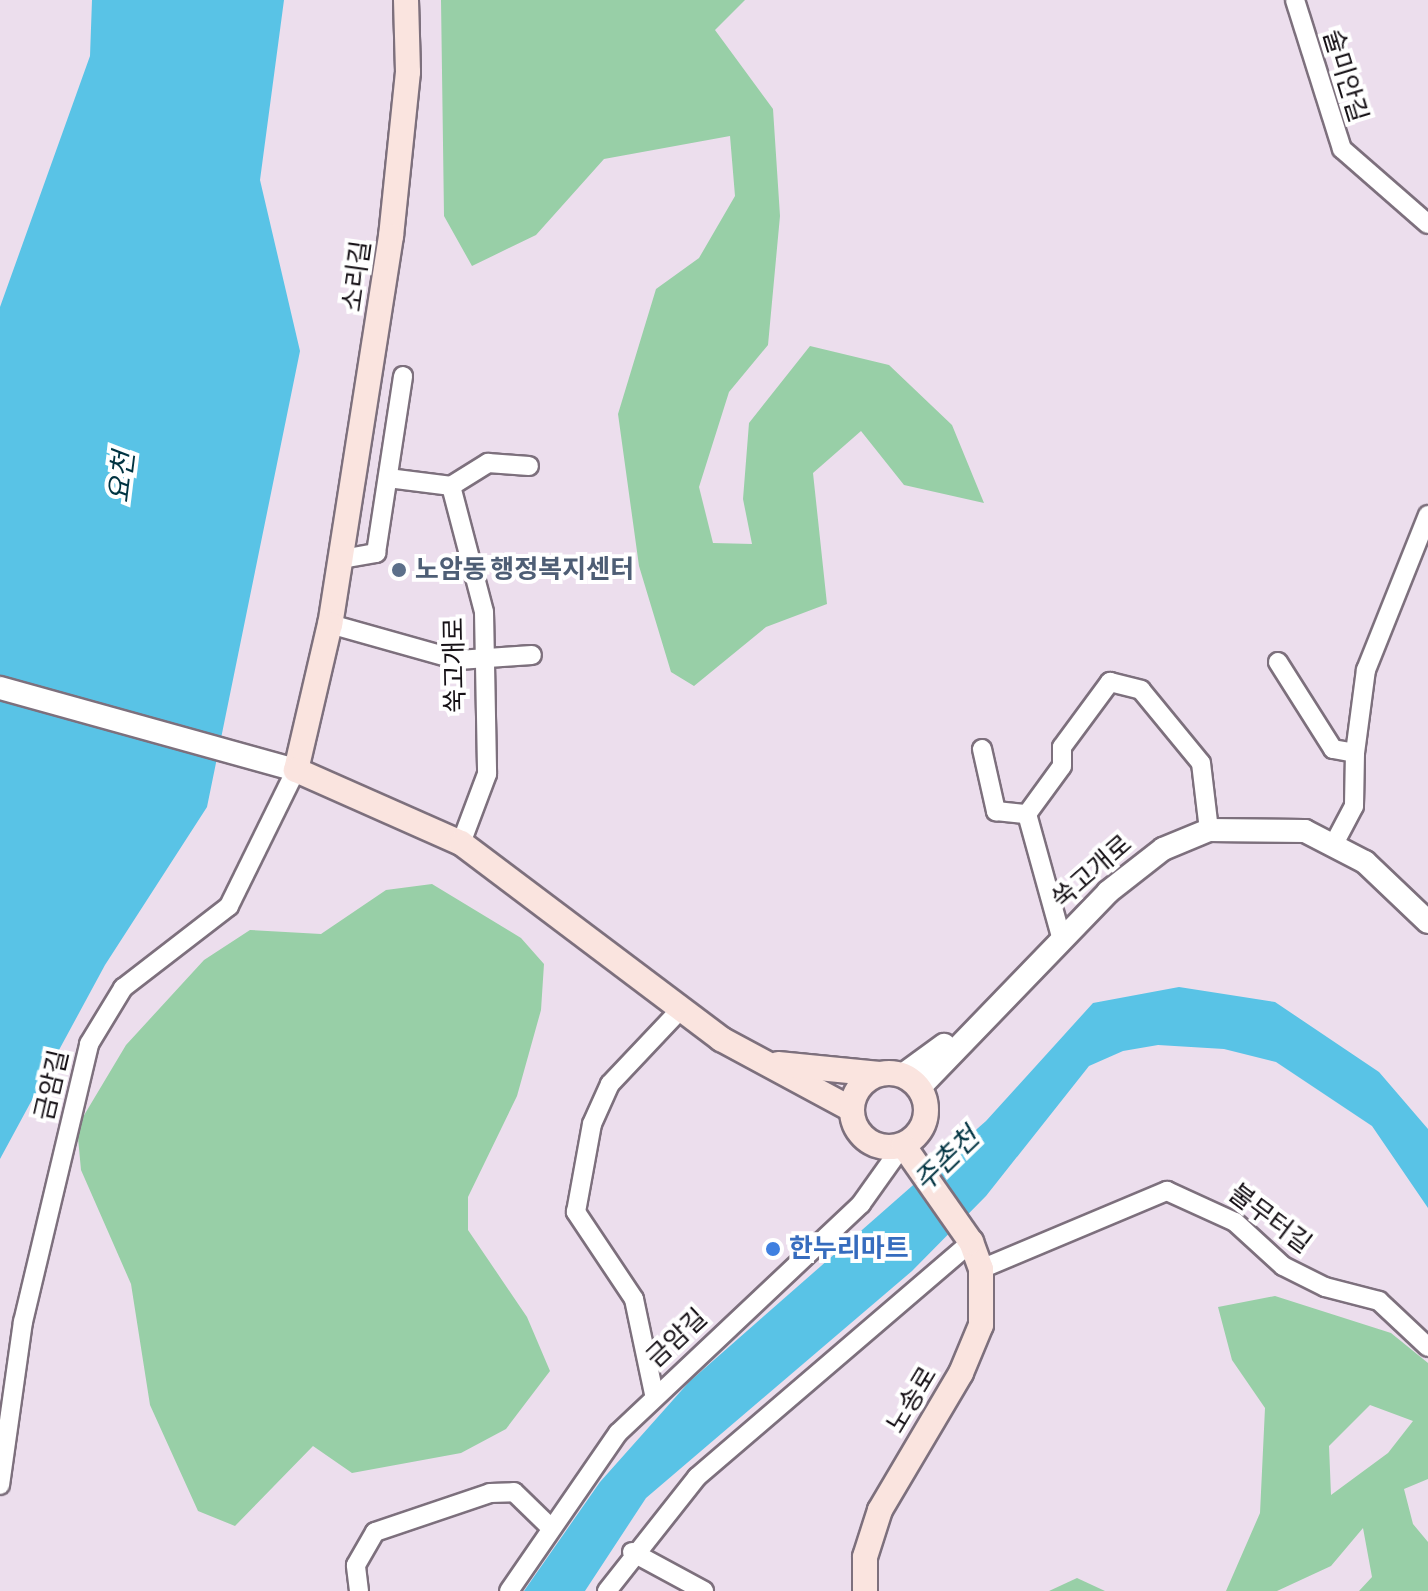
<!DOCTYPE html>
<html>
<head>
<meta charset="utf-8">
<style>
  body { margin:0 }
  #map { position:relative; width:1428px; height:1591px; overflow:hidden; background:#ecdeed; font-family:"Asap Condensed","Noto Sans KR",sans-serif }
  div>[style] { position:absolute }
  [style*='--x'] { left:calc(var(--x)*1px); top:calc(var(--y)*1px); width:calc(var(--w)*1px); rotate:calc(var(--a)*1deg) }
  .green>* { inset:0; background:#98cfa7 }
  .water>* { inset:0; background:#59c3e6 }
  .roads { filter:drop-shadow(2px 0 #7d707d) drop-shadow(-2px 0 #7d707d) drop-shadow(0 2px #7d707d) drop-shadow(0 -2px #7d707d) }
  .minor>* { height:18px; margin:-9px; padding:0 9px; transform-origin:9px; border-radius:9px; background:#fff }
  .tertiary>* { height:22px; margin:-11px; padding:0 11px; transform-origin:11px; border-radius:11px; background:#fff }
  .secondary>* { height:24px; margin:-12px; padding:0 12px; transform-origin:12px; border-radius:12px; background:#fae4df }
  .secondary>.ring { margin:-12px; padding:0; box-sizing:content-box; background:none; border:24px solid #fae4df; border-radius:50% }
  .dots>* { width:22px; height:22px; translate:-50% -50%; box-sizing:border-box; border:4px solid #fff; border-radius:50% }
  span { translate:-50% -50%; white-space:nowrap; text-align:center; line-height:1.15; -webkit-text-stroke:8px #fff; paint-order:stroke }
  .street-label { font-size:26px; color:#161116 }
  .service-label { font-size:26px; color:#4e5e75; font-weight:700 }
  .left { translate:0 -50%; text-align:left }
  .shop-label { font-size:26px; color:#366cbe; font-weight:700 }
  .water-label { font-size:28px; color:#003341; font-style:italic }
</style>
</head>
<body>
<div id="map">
  <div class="green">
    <div style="clip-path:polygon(441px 0,745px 0,715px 30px,773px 109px,780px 216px,768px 345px,729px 392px,699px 487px,713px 543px,752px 544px,743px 499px,749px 423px,810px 346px,889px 365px,952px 425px,984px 503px,904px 485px,861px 431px,813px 473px,827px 604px,766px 627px,694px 686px,671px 672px,639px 566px,618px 414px,656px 289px,699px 258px,735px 196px,730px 136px,604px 159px,536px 235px,472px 266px,444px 216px)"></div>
    <div style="clip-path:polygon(432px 884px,521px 938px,544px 964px,541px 1010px,517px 1096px,468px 1197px,468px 1230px,527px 1317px,550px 1371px,506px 1429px,461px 1453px,352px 1473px,313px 1446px,235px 1526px,198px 1511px,150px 1405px,131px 1284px,81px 1170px,77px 1127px,126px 1045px,204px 960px,250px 930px,321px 934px,386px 890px)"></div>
    <div style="clip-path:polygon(evenodd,1275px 1296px,1391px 1333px,1428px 1363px,1428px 1479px,1404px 1489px,1413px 1524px,1428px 1542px,1428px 1591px,1359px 1591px,1372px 1577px,1363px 1528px,1331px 1566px,1277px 1591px,1226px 1591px,1260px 1513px,1265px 1408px,1232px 1360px,1218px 1307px,1275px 1296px,1370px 1405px,1413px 1421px,1388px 1453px,1331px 1495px,1329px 1446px,1370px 1405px)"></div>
    <div style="clip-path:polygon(1077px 1578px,1105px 1591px,1049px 1591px)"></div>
  </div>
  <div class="water">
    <div style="clip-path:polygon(92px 0,284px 0,260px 180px,300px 351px,207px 807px,105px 965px,0 1159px,0 307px,90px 56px)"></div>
    <div style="clip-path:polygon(1179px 987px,1275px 1002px,1379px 1072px,1428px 1129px,1428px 1208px,1372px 1126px,1276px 1062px,1224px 1049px,1158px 1045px,1123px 1051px,1089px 1066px,986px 1196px,912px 1271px,646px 1498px,585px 1591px,524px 1591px,600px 1482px,689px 1382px,986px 1121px,1093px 1003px)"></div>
  </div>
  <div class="roads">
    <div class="minor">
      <div style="--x:1295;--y:0;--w:156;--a:72.5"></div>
      <div style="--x:1342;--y:149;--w:114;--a:41.1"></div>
      <div style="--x:388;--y:478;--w:64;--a:7.2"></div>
      <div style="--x:451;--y:486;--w:44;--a:-31.9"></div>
      <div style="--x:488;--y:463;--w:41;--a:4.2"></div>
      <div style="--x:451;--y:486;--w:130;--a:75.3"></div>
      <div style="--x:484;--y:612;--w:162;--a:88.9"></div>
      <div style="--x:487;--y:774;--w:74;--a:110.6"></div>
      <div style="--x:342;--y:559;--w:35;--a:-10"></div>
      <div style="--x:376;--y:553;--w:179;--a:-81.3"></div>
      <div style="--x:330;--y:624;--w:133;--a:15.7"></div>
      <div style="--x:458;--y:660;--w:74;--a:-3.9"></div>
      <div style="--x:1278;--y:662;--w:103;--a:57.7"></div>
      <div style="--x:1333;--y:749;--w:22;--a:10"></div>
      <div style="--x:1355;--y:753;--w:53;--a:91.1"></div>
      <div style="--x:1354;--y:806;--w:43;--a:117.8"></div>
      <div style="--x:982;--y:749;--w:64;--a:77.3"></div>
      <div style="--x:996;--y:811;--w:31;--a:6"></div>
      <div style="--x:1027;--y:814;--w:128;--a:74.5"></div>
      <div style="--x:1355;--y:753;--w:84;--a:-82.5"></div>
      <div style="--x:1366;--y:670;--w:167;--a:-68.2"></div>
      <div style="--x:1027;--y:814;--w:59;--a:-53.9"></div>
      <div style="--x:1062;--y:766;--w:19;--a:-90"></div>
      <div style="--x:1062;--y:747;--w:81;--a:-53.6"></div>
      <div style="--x:1110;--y:682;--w:32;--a:14"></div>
      <div style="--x:1141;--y:690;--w:94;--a:50.6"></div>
      <div style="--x:1201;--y:763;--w:67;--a:83.2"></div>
      <div style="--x:981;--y:1269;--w:202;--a:-22.8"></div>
      <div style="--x:1167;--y:1191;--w:75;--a:24.5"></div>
      <div style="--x:1235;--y:1222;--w:65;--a:42.5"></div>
      <div style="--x:1283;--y:1266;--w:47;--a:26.6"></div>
      <div style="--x:1325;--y:1287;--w:56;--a:14.5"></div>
      <div style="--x:1379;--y:1301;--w:67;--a:43.2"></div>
      <div style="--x:654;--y:1394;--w:97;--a:-101.9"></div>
      <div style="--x:634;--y:1299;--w:105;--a:-123.7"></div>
      <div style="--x:576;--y:1212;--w:89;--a:-79.7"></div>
      <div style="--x:592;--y:1124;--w:44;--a:-65.8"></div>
      <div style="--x:610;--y:1084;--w:103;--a:-46.6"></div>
      <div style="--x:0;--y:1485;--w:165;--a:-82"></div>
      <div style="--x:23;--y:1322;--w:286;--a:-76.6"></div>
      <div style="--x:89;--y:1044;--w:66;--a:-58.7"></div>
      <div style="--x:123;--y:988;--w:134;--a:-37.7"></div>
      <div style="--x:229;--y:906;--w:152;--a:-63.8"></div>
      <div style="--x:632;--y:1552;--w:82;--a:28.4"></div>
      <div style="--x:359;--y:1591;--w:26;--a:-97"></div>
      <div style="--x:356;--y:1565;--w:38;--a:-60"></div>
      <div style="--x:375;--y:1532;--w:121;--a:-18.7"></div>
      <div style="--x:490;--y:1493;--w:24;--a:-2"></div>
      <div style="--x:514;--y:1492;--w:52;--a:44.2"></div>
      <div style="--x:509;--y:1591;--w:192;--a:-55.4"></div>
      <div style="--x:618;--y:1433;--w:334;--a:-43.3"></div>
      <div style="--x:861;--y:1204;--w:72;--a:-54.6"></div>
      <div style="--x:607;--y:1591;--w:145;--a:-51.7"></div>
      <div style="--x:697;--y:1477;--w:361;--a:-40.6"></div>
    </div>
    <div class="tertiary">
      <div style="--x:0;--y:688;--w:307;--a:15.5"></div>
      <div style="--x:903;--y:1075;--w:51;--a:-36.2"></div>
      <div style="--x:919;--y:1088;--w:272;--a:-46"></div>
      <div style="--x:1108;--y:892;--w:70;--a:-38"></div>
      <div style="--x:1163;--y:849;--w:50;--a:-22.4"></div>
      <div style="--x:1209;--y:830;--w:96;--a:0.6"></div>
      <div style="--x:1305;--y:831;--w:68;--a:27.3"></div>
      <div style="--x:1365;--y:862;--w:87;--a:43.6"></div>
    </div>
    <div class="secondary">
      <div style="--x:406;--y:0;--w:72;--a:88.4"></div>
      <div style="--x:408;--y:72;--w:165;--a:95.9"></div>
      <div style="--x:391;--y:236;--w:393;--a:98.9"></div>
      <div style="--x:330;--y:624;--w:150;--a:103.1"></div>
      <div style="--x:296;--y:770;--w:180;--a:23.9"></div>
      <div style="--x:461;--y:843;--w:326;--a:37"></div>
      <div style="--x:721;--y:1039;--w:148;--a:28.3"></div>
      <div style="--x:778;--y:1064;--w:102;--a:5.6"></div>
      <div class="ring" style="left:852px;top:1073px;width:50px;height:50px"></div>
      <div style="--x:865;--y:1591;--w:34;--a:-90"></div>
      <div style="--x:865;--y:1557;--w:49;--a:-72.3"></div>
      <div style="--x:880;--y:1510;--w:159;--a:-59.4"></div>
      <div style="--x:961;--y:1373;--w:52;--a:-67.4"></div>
      <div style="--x:981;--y:1325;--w:56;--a:-90"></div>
      <div style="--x:981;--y:1269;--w:29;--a:-110"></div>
      <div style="--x:971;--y:1242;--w:118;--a:-125"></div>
    </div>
  </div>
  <div class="dots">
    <div style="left:399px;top:570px;background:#5c6f8a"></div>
    <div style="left:773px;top:1249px;background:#3f7fe0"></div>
  </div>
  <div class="street-label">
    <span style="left:1345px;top:76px;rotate:73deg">술미안길</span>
    <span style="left:357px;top:276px;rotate:-82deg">소리길</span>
    <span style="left:455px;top:665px;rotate:-91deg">쑥고개로</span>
    <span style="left:1092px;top:872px;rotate:-41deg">쑥고개로</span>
    <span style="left:52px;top:1085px;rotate:-77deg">금암길</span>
    <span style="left:1270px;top:1219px;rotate:37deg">불무터길</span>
    <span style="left:677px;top:1338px;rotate:-43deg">금암길</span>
    <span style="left:912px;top:1400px;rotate:-59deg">노송로</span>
  </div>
  <div class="service-label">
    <span class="left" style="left:415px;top:570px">노암동 행정복지센터</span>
  </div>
  <div class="shop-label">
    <span class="left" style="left:789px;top:1249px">한누리마트</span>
  </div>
  <div class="water-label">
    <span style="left:121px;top:477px;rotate:-83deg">요천</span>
    <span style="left:946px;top:1159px;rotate:-44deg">주촌천</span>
  </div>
</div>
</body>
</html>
